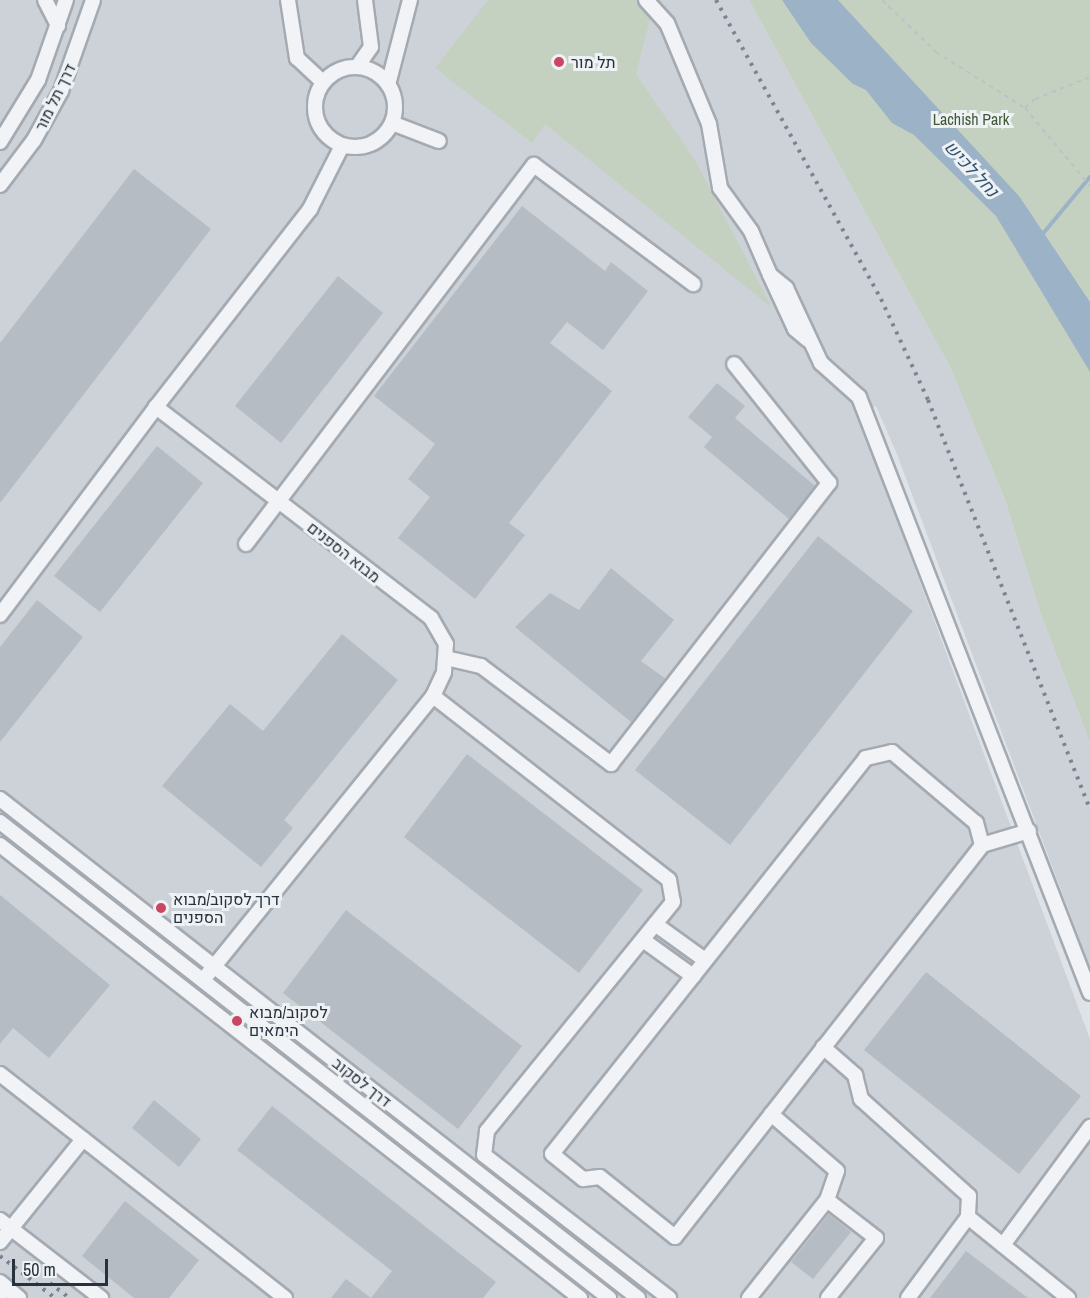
<!DOCTYPE html>
<html>
<head>
<meta charset="utf-8">
<style>
  body { margin:0 }
  #map { position:relative; width:1090px; height:1298px; overflow:hidden; background:#dfe3e8; font-family:"Archivo Narrow",Heebo,sans-serif }
  div>[style] { position:absolute }
  [style*='--x'] { left:calc(var(--x)*1px); top:calc(var(--y)*1px); width:calc(var(--w)*1px); rotate:calc(var(--a)*1deg) }
  .built>* { inset:0; background:#cdd2d9 }
  .green>* { inset:0; background:#c5d1c0 }
  .water>* { inset:0; background:#9bb2c7 }
  .stream>* { height:4px; margin:-2px; padding:0 2px; transform-origin:2px; border-radius:2px; background:#9bb2c7 }
  .building>* { inset:0; background:#b6bcc4 }
  .path>* { height:2px; margin-top:-1px; transform-origin:0; background:repeating-linear-gradient(90deg,#bdc1c6 0 4.5px,transparent 0 9px) }
  .roads { filter:drop-shadow(2px 0 #a4aab2) drop-shadow(-2px 0 #a4aab2) drop-shadow(0 2px #a4aab2) drop-shadow(0 -2px #a4aab2) }
  .minor>* { height:14px; margin:-7px; padding:0 7px; transform-origin:7px; border-radius:7px; background:#f1f3f6 }
  .minor>.ring { margin:-7px; padding:0; box-sizing:content-box; background:none; border:14px solid #f1f3f6; border-radius:50% }
  .rail>* { height:4px; margin-top:-2px; transform-origin:0; background:repeating-linear-gradient(90deg,#798391 0 3px,transparent 0 9px) }
  .dots>* { width:16px; height:16px; translate:-50% -50%; box-sizing:border-box; border:3px solid #eef2f5; border-radius:50% }
  span { translate:-50% -50%; white-space:nowrap; text-align:center; line-height:1.15; -webkit-text-stroke:6px #eef2f5; paint-order:stroke }
  .poi-label { font-size:16px; color:#28313e }
  .left { translate:0 -50%; text-align:left }
  .street-label { font-size:16px; color:#28313e }
  .park-label { font-size:16px; color:#3f5936 }
  .water-label { font-size:18px; color:#345271; font-style:italic }
  .scale { position:absolute; left:12px; top:1259px; width:96px; height:27px; box-sizing:border-box; border:3px solid #28313e; border-top:0; padding-left:8px; font-size:18px; line-height:21px; white-space:nowrap; color:#28313e; -webkit-text-stroke:4px #eef2f5; paint-order:stroke }
</style>
</head>
<body>
<div id="map">
  <div class="built">
    <div style="clip-path:polygon(0 0,749px 0,950px 367px,1005px 500px,1040px 612px,1090px 743px,1090px 967px,896px 452px,876px 406px,857px 413px,1090px 1039px,1090px 1298px,0 1298px)"></div>
  </div>
  <div class="green">
    <div style="clip-path:polygon(488px 0,637px 0,651px 15px,636px 74px,695px 160px,772px 308px,545px 124px,532px 143px,435px 68px)"></div>
    <div style="clip-path:polygon(749px 0,1090px 0,1090px 743px,1040px 612px,1005px 500px,950px 367px)"></div>
  </div>
  <div class="water">
    <div style="clip-path:polygon(782px 0,838px 0,1019px 196px,1090px 302px,1090px 372px,996px 216px,914px 135px,892px 123px,866px 90px,853px 84px,811px 43px)"></div>
  </div>
  <div class="stream">
    <div style="--x:1041;--y:236;--w:77;--a:-50.3"></div>
  </div>
  <div class="building">
    <div style="clip-path:polygon(134px 169px,211px 229px,0 503px,0 343px)"></div>
    <div style="clip-path:polygon(522px 206px,605px 271px,611px 262px,648px 291px,603px 350px,567px 322px,550px 343px,612px 391px,509px 523px,525px 535px,475px 599px,398px 538px,430px 497px,408px 479px,435px 444px,374px 396px)"></div>
    <div style="clip-path:polygon(338px 276px,383px 313px,281px 443px,235px 406px)"></div>
    <div style="clip-path:polygon(717px 383px,745px 406px,735px 418px,815px 486px,789px 519px,704px 447px,712px 437px,688px 417px)"></div>
    <div style="clip-path:polygon(157px 446px,203px 483px,100px 612px,54px 576px)"></div>
    <div style="clip-path:polygon(818px 536px,913px 611px,730px 845px,635px 770px)"></div>
    <div style="clip-path:polygon(611px 568px,674px 620px,641px 661px,666px 679px,631px 722px,515px 627px,550px 593px,579px 610px)"></div>
    <div style="clip-path:polygon(37px 600px,83px 637px,0 742px,0 647px)"></div>
    <div style="clip-path:polygon(342px 634px,398px 680px,284px 820px,293px 828px,261px 867px,162px 786px,230px 704px,263px 731px)"></div>
    <div style="clip-path:polygon(467px 754px,643px 890px,579px 973px,404px 837px)"></div>
    <div style="clip-path:polygon(0 895px,110px 985px,49px 1058px,13px 1028px,0 1044px)"></div>
    <div style="clip-path:polygon(346px 910px,522px 1046px,458px 1129px,283px 993px)"></div>
    <div style="clip-path:polygon(926px 972px,1081px 1096px,1019px 1174px,864px 1050px)"></div>
    <div style="clip-path:polygon(154px 1100px,201px 1139px,179px 1167px,132px 1128px)"></div>
    <div style="clip-path:polygon(272px 1106px,496px 1282px,483px 1298px,331px 1298px,346px 1279px,371px 1298px,392px 1271px,237px 1150px)"></div>
    <div style="clip-path:polygon(125px 1201px,199px 1260px,169px 1298px,134px 1298px,82px 1256px)"></div>
    <div style="clip-path:polygon(829px 1214px,851px 1232px,813px 1279px,791px 1262px)"></div>
    <div style="clip-path:polygon(966px 1251px,1028px 1298px,930px 1298px)"></div>
  </div>
  <div class="path">
    <div style="--x:882;--y:0;--w:75;--a:43.9"></div>
    <div style="--x:936;--y:52;--w:105;--a:32.2"></div>
    <div style="--x:1025;--y:108;--w:102;--a:50.2"></div>
    <div style="--x:1025;--y:108;--w:13;--a:-42"></div>
    <div style="--x:1035;--y:99;--w:59;--a:-21.8"></div>
  </div>
  <div class="roads">
    <div class="minor">
      <div style="--x:45;--y:0;--w:29;--a:63"></div>
      <div style="--x:288;--y:0;--w:59;--a:81.2"></div>
      <div style="--x:297;--y:58;--w:35;--a:43"></div>
      <div style="--x:646;--y:0;--w:31;--a:48"></div>
      <div style="--x:667;--y:23;--w:109;--a:67.4"></div>
      <div style="--x:709;--y:124;--w:65;--a:80.2"></div>
      <div style="--x:720;--y:188;--w:53;--a:54.2"></div>
      <div style="--x:751;--y:231;--w:48;--a:66.6"></div>
      <div style="--x:357;--y:67;--w:24;--a:-55"></div>
      <div style="--x:371;--y:47;--w:47;--a:-97.3"></div>
      <div class="ring" style="left:315px;top:67px;width:66px;height:66px"></div>
      <div style="--x:388;--y:85;--w:88;--a:-75.5"></div>
      <div style="--x:392;--y:123;--w:50;--a:21"></div>
      <div style="--x:0;--y:142;--w:73;--a:-58.5"></div>
      <div style="--x:38;--y:80;--w:85;--a:-70.7"></div>
      <div style="--x:0;--y:185;--w:56;--a:-52.9"></div>
      <div style="--x:34;--y:140;--w:56;--a:-61.1"></div>
      <div style="--x:61;--y:91;--w:96;--a:-70.6"></div>
      <div style="--x:808;--y:340;--w:17;--a:-140"></div>
      <div style="--x:795;--y:329;--w:60;--a:-114.8"></div>
      <div style="--x:770;--y:275;--w:21;--a:39"></div>
      <div style="--x:786;--y:288;--w:83;--a:65"></div>
      <div style="--x:821;--y:363;--w:51;--a:41.8"></div>
      <div style="--x:859;--y:397;--w:639;--a:68.81"></div>
      <div style="--x:246;--y:544;--w:476;--a:-52.8"></div>
      <div style="--x:534;--y:165;--w:199;--a:36.8"></div>
      <div style="--x:0;--y:615;--w:260;--a:-53.1"></div>
      <div style="--x:446;--y:658;--w:36;--a:13"></div>
      <div style="--x:481;--y:666;--w:163;--a:37"></div>
      <div style="--x:611;--y:764;--w:356;--a:-52.2"></div>
      <div style="--x:829;--y:483;--w:152;--a:-128.6"></div>
      <div style="--x:433;--y:696;--w:299;--a:37.9"></div>
      <div style="--x:669;--y:880;--w:22;--a:80"></div>
      <div style="--x:673;--y:902;--w:295;--a:129.1"></div>
      <div style="--x:487;--y:1131;--w:24;--a:97"></div>
      <div style="--x:484;--y:1155;--w:234;--a:37.7"></div>
      <div style="--x:0;--y:799;--w:810;--a:38.03"></div>
      <div style="--x:0;--y:822;--w:773;--a:38.01"></div>
      <div style="--x:0;--y:845;--w:736;--a:37.99"></div>
      <div style="--x:982;--y:845;--w:23;--a:-105"></div>
      <div style="--x:976;--y:823;--w:110;--a:-139.8"></div>
      <div style="--x:892;--y:752;--w:27;--a:167"></div>
      <div style="--x:866;--y:758;--w:505;--a:128.41"></div>
      <div style="--x:552;--y:1154;--w:40;--a:39"></div>
      <div style="--x:583;--y:1179;--w:17;--a:-7"></div>
      <div style="--x:600;--y:1177;--w:96;--a:38.7"></div>
      <div style="--x:675;--y:1237;--w:498;--a:-51.9"></div>
      <div style="--x:982;--y:845;--w:49;--a:-16.6"></div>
      <div style="--x:655;--y:924;--w:62;--a:35.8"></div>
      <div style="--x:643;--y:940;--w:62;--a:35.8"></div>
      <div style="--x:203;--y:980;--w:365;--a:-51"></div>
      <div style="--x:433;--y:696;--w:26;--a:-65"></div>
      <div style="--x:444;--y:672;--w:28;--a:-86"></div>
      <div style="--x:446;--y:644;--w:30;--a:-120"></div>
      <div style="--x:431;--y:618;--w:347;--a:-142.5"></div>
      <div style="--x:156;--y:407;--w:251;--a:-52.1"></div>
      <div style="--x:310;--y:209;--w:71;--a:-63.1"></div>
      <div style="--x:823;--y:1047;--w:43;--a:41.2"></div>
      <div style="--x:855;--y:1075;--w:25;--a:76"></div>
      <div style="--x:861;--y:1099;--w:145;--a:41.9"></div>
      <div style="--x:969;--y:1196;--w:21;--a:93"></div>
      <div style="--x:0;--y:1074;--w:105;--a:38.1"></div>
      <div style="--x:771;--y:1114;--w:87;--a:40.8"></div>
      <div style="--x:837;--y:1171;--w:31;--a:109"></div>
      <div style="--x:827;--y:1200;--w:62;--a:37.8"></div>
      <div style="--x:876;--y:1238;--w:77;--a:128.7"></div>
      <div style="--x:0;--y:1220;--w:128;--a:37.7"></div>
      <div style="--x:0;--y:1242;--w:132;--a:-51.1"></div>
      <div style="--x:83;--y:1139;--w:257;--a:38.2"></div>
      <div style="--x:1003;--y:1245;--w:147;--a:-53.6"></div>
      <div style="--x:0;--y:1282;--w:25;--a:40"></div>
      <div style="--x:0;--y:1297;--w:1;--a:45"></div>
      <div style="--x:749;--y:1298;--w:125;--a:-51.5"></div>
      <div style="--x:908;--y:1298;--w:101;--a:-53.5"></div>
      <div style="--x:968;--y:1217;--w:129;--a:39"></div>
    </div>
  </div>
  <div class="rail">
    <div style="--x:716;--y:0;--w:342;--a:61.1"></div>
    <div style="--x:881;--y:299;--w:111;--a:65"></div>
    <div style="--x:928;--y:400;--w:441;--a:68.4"></div>
    <div style="--x:0;--y:1256;--w:69;--a:37.4"></div>
    <div style="--x:50;--y:1283;--w:24;--a:38"></div>
  </div>
  <div class="dots">
    <div style="left:559px;top:62px;background:#c94762"></div>
    <div style="left:161px;top:908px;background:#c94762"></div>
    <div style="left:237px;top:1021px;background:#c94762"></div>
  </div>
  <div class="poi-label">
    <span class="left" style="left:571px;top:62px">תל מור</span>
    <span class="left" style="left:173px;top:908px">דרך לסקוב/מבוא<br>הספנים</span>
    <span class="left" style="left:249px;top:1021px">לסקוב/מבוא<br>הימאים</span>
  </div>
  <div class="street-label">
    <span style="left:55px;top:97px;rotate:-64deg">דרך תל מור</span>
    <span style="left:344px;top:552px;rotate:38deg">מבוא הספנים</span>
    <span style="left:362px;top:1082px;rotate:38deg">דרך לסקוב</span>
  </div>
  <div class="park-label">
    <span style="left:971px;top:119px">Lachish Park</span>
  </div>
  <div class="water-label">
    <span style="left:971px;top:169px;rotate:47deg">נחל לכיש</span>
  </div>
  <div class="scale">50 m</div>
</div>
</body>
</html>
